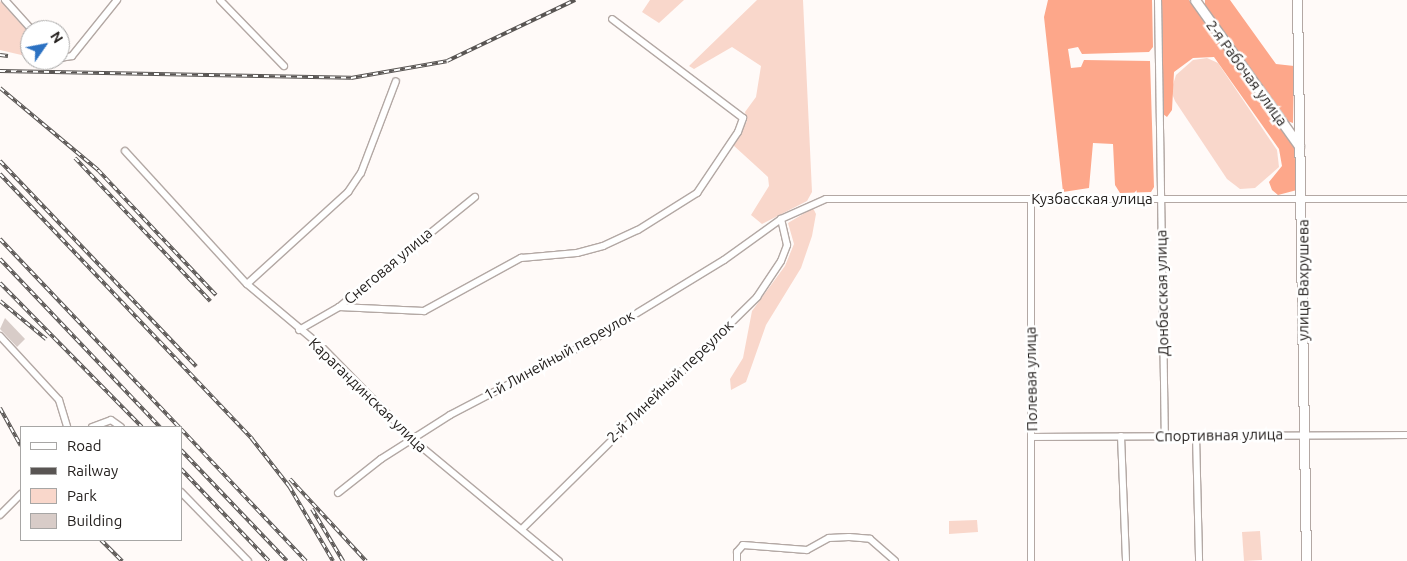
<!DOCTYPE html>
<html>
<head>
<meta charset="utf-8">
<style>
  body { margin:0 }
  #map { position:relative; width:1407px; height:561px; overflow:hidden; background:#fffaf8; font-family:Ubuntu,sans-serif }
  div>[style] { position:absolute }
  [style*='--x'] { left:calc(var(--x)*1px); top:calc(var(--y)*1px); width:calc(var(--w)*1px); rotate:calc(var(--a)*1deg) }
  .green>* { inset:0; background:#f9d7cb }
  .forest>* { inset:0; background:#fda78a }
  .building>* { inset:0; background:#d8ccc8 }
  .roads { filter:drop-shadow(1px 0 #b3a8a4) drop-shadow(-1px 0 #b3a8a4) drop-shadow(0 1px #b3a8a4) drop-shadow(0 -1px #b3a8a4) }
  .street>* { height:6px; margin:-3px; padding:0 3px; transform-origin:3px; border-radius:3px; background:#fff }
  .secondary>* { height:9px; margin:-4.5px; padding:0 4.5px; transform-origin:4.5px; border-radius:4.5px; background:#fff }
  .rail>* { height:4px; margin-top:-2px; transform-origin:0; background:repeating-linear-gradient(90deg,#fff 0 5.5px,#595553 0 11px); box-sizing:border-box; border-block:1px solid #595553 }
  span { translate:-50% -50%; white-space:nowrap; text-align:center; line-height:1.15; -webkit-text-stroke:5px #fff; paint-order:stroke }
  .street-label { font-size:15px; color:#24201e }
  .legend { position:absolute; left:20px; top:426px; width:162px; height:115px; box-sizing:border-box; background:#fff; border:1px solid #a7a6a5; margin:0; padding:6px 9px; list-style:none; font-size:15px; color:#24201e }
  .legend li { display:flex; align-items:center; gap:10px; height:25px }
  .legend b { width:25px; border:1px solid #a7a6a5 }
  .north { position:absolute; left:20px; top:20px; width:50px; height:50px; box-sizing:border-box; background:#fff; border:1px solid #a7a6a5; border-radius:50%; rotate:57deg; font-size:14px; font-weight:700; line-height:20px; text-align:center; color:#24201e }
  .north::after { content:''; display:block; margin:auto; width:18px; height:22px; background:#2b71c2; clip-path:polygon(50% 0,100% 100%,50% 72%,0 100%) }
</style>
</head>
<body>
<div id="map">
  <div class="green">
    <div style="clip-path:polygon(650px 0,684px 0,659px 23px,642px 12px)"></div>
    <div style="clip-path:polygon(757px 0,803px 0,812px 192px,807px 201px,762px 224px,751px 215px,769px 186px,768px 177px,733px 145px,747px 121px,745px 112px,756px 97px,761px 66px,732px 47px,694px 69px,689px 66px)"></div>
    <div style="clip-path:polygon(0 1px,30px 34px,30px 57px,0 50px)"></div>
    <div style="clip-path:polygon(1207px 58px,1218px 63px,1277px 150px,1279px 167px,1255px 188px,1240px 189px,1227px 179px,1175px 101px,1171px 91px,1176px 75px,1193px 60px)"></div>
    <div style="clip-path:polygon(813px 208px,816px 214px,812px 236px,801px 268px,766px 325px,746px 382px,731px 390px,730px 379px,743px 358px,752px 311px,785px 266px,794px 244px,788px 223px)"></div>
    <div style="clip-path:polygon(977px 520px,978px 532px,949px 534px,949px 521px)"></div>
    <div style="clip-path:polygon(1260px 531px,1262px 560px,1244px 561px,1242px 532px)"></div>
  </div>
  <div class="forest">
    <div style="clip-path:polygon(1048px 0,1152px 0,1153px 47px,1149px 52px,1082px 54px,1078px 47px,1068px 49px,1071px 68px,1081px 67px,1084px 60px,1150px 61px,1154px 187px,1151px 192px,1120px 193px,1115px 185px,1113px 144px,1093px 143px,1089px 188px,1063px 192px,1044px 17px)"></div>
    <div style="clip-path:polygon(1162px 0,1189px 0,1294px 145px,1297px 190px,1278px 195px,1272px 190px,1269px 182px,1282px 166px,1279px 149px,1214px 57px,1193px 58px,1174px 72px,1172px 110px,1167px 117px,1163px 114px)"></div>
    <div style="clip-path:polygon(1230px 0,1276px 64px,1294px 66px,1293px 123px,1287px 121px,1205px 5px,1205px 0)"></div>
  </div>
  <div class="building">
    <div style="clip-path:polygon(5px 318px,25px 339px,17px 347px,0 329px)"></div>
  </div>
  <div class="roads">
    <div class="street">
      <div style="--x:5;--y:0;--w:40;--a:48"></div>
      <div style="--x:220;--y:0;--w:92;--a:45.9"></div>
      <div style="--x:1158;--y:0;--w:436;--a:89.1"></div>
      <div style="--x:60;--y:58;--w:12;--a:-9"></div>
      <div style="--x:72;--y:56;--w:72;--a:-51.2"></div>
      <div style="--x:125;--y:151;--w:180;--a:47.5"></div>
      <div style="--x:247;--y:284;--w:97;--a:40"></div>
      <div style="--x:321;--y:346;--w:130;--a:45.6"></div>
      <div style="--x:412;--y:439;--w:191;--a:39.7"></div>
      <div style="--x:1031;--y:199;--w:362;--a:90"></div>
      <div style="--x:247;--y:284;--w:137;--a:-42.3"></div>
      <div style="--x:348;--y:192;--w:23;--a:-56"></div>
      <div style="--x:361;--y:173;--w:98;--a:-69.2"></div>
      <div style="--x:339;--y:307;--w:85;--a:2.7"></div>
      <div style="--x:424;--y:311;--w:111;--a:-28.7"></div>
      <div style="--x:521;--y:258;--w:56;--a:-5.1"></div>
      <div style="--x:577;--y:253;--w:27;--a:-15"></div>
      <div style="--x:603;--y:246;--w:38;--a:-25"></div>
      <div style="--x:638;--y:230;--w:70;--a:-32.1"></div>
      <div style="--x:697;--y:193;--w:73;--a:-56.1"></div>
      <div style="--x:738;--y:132;--w:15;--a:-70"></div>
      <div style="--x:743;--y:118;--w:164;--a:-142.9"></div>
      <div style="--x:299;--y:330;--w:46;--a:-29.9"></div>
      <div style="--x:339;--y:307;--w:175;--a:-39"></div>
      <div style="--x:0;--y:336;--w:87;--a:47.3"></div>
      <div style="--x:59;--y:400;--w:28;--a:73"></div>
      <div style="--x:92;--y:427;--w:20;--a:-20"></div>
      <div style="--x:111;--y:420;--w:12;--a:35"></div>
      <div style="--x:1196;--y:435;--w:126;--a:88.6"></div>
      <div style="--x:1121;--y:436;--w:125;--a:87.7"></div>
      <div style="--x:1031;--y:437;--w:376;--a:-0.3"></div>
      <div style="--x:181;--y:492;--w:96;--a:45.8"></div>
      <div style="--x:338;--y:493;--w:55;--a:-38.3"></div>
      <div style="--x:381;--y:459;--w:82;--a:-32.5"></div>
      <div style="--x:450;--y:415;--w:156;--a:-27.6"></div>
      <div style="--x:588;--y:343;--w:159;--a:-31.4"></div>
      <div style="--x:724;--y:260;--w:70;--a:-35.7"></div>
      <div style="--x:781;--y:219;--w:49;--a:-24"></div>
      <div style="--x:826;--y:199;--w:581;--a:0"></div>
      <div style="--x:0;--y:515;--w:30;--a:-45"></div>
      <div style="--x:523;--y:528;--w:329;--a:-44.6"></div>
      <div style="--x:757;--y:297;--w:43;--a:-56.3"></div>
      <div style="--x:781;--y:261;--w:17;--a:-69"></div>
      <div style="--x:787;--y:245;--w:27;--a:-103"></div>
      <div style="--x:737;--y:561;--w:9;--a:-90"></div>
      <div style="--x:737;--y:552;--w:9;--a:-49"></div>
      <div style="--x:743;--y:545;--w:64;--a:4.5"></div>
      <div style="--x:807;--y:550;--w:25;--a:-29"></div>
      <div style="--x:829;--y:538;--w:20;--a:-3"></div>
      <div style="--x:849;--y:537;--w:21;--a:5"></div>
      <div style="--x:870;--y:539;--w:33;--a:41"></div>
    </div>
    <div class="secondary">
      <div style="--x:1195;--y:0;--w:179;--a:54.5"></div>
      <div style="--x:1297;--y:0;--w:561;--a:89.08"></div>
    </div>
  </div>
  <div class="rail">
    <div style="--x:0;--y:55;--w:8;--a:7"></div>
    <div style="--x:0;--y:71;--w:351;--a:1.1"></div>
    <div style="--x:351;--y:78;--w:97;--a:-10"></div>
    <div style="--x:447;--y:61;--w:142;--a:-25.5"></div>
    <div style="--x:0;--y:88;--w:128;--a:39.9"></div>
    <div style="--x:98;--y:170;--w:172;--a:46.7"></div>
    <div style="--x:75;--y:158;--w:197;--a:46.6"></div>
    <div style="--x:0;--y:161;--w:284;--a:46.3"></div>
    <div style="--x:0;--y:174;--w:366;--a:46.4"></div>
    <div style="--x:252;--y:439;--w:60;--a:51.8"></div>
    <div style="--x:289;--y:486;--w:87;--a:59.6"></div>
    <div style="--x:0;--y:239;--w:260;--a:46.4"></div>
    <div style="--x:0;--y:259;--w:232;--a:46.4"></div>
    <div style="--x:0;--y:283;--w:202;--a:45.4"></div>
    <div style="--x:0;--y:301;--w:60;--a:39.6"></div>
    <div style="--x:0;--y:408;--w:43;--a:61.1"></div>
    <div style="--x:181;--y:429;--w:182;--a:46.6"></div>
    <div style="--x:181;--y:450;--w:153;--a:46.3"></div>
    <div style="--x:181;--y:469;--w:127;--a:46.3"></div>
    <div style="--x:290;--y:479;--w:112;--a:47.2"></div>
    <div style="--x:312;--y:509;--w:61;--a:59.2"></div>
    <div style="--x:101;--y:540;--w:30;--a:45"></div>
  </div>
  <div class="street-label">
    <span style="left:1247px;top:73px;rotate:54deg">2-я Рабочая улица</span>
    <span style="left:1092px;top:199px">Кузбасская улица</span>
    <span style="left:388px;top:266px;rotate:-40deg">Снеговая улица</span>
    <span style="left:1303px;top:280px;rotate:-90deg">улица Вахрушева</span>
    <span style="left:1162px;top:293px;rotate:-91deg">Донбасская улица</span>
    <span style="left:559px;top:355px;rotate:-29deg">1-й Линейный переулок</span>
    <span style="left:1031px;top:379px;rotate:-91deg">Полевая улица</span>
    <span style="left:670px;top:381px;rotate:-44deg">2-й Линейный переулок</span>
    <span style="left:368px;top:395px;rotate:44deg">Карагандинская улица</span>
    <span style="left:1219px;top:435px;rotate:-1deg">Спортивная улица</span>
  </div>
  <ul class="legend">
  <li><b style="height:6px;background:#fff"></b>Road</li>
  <li><b style="height:6px;background:#595553"></b>Railway</li>
  <li><b style="height:14px;background:#f9d7cb"></b>Park</li>
  <li><b style="height:14px;background:#d8ccc8"></b>Building</li>
  </ul>
  <div class="north">N</div>
</div>
</body>
</html>
